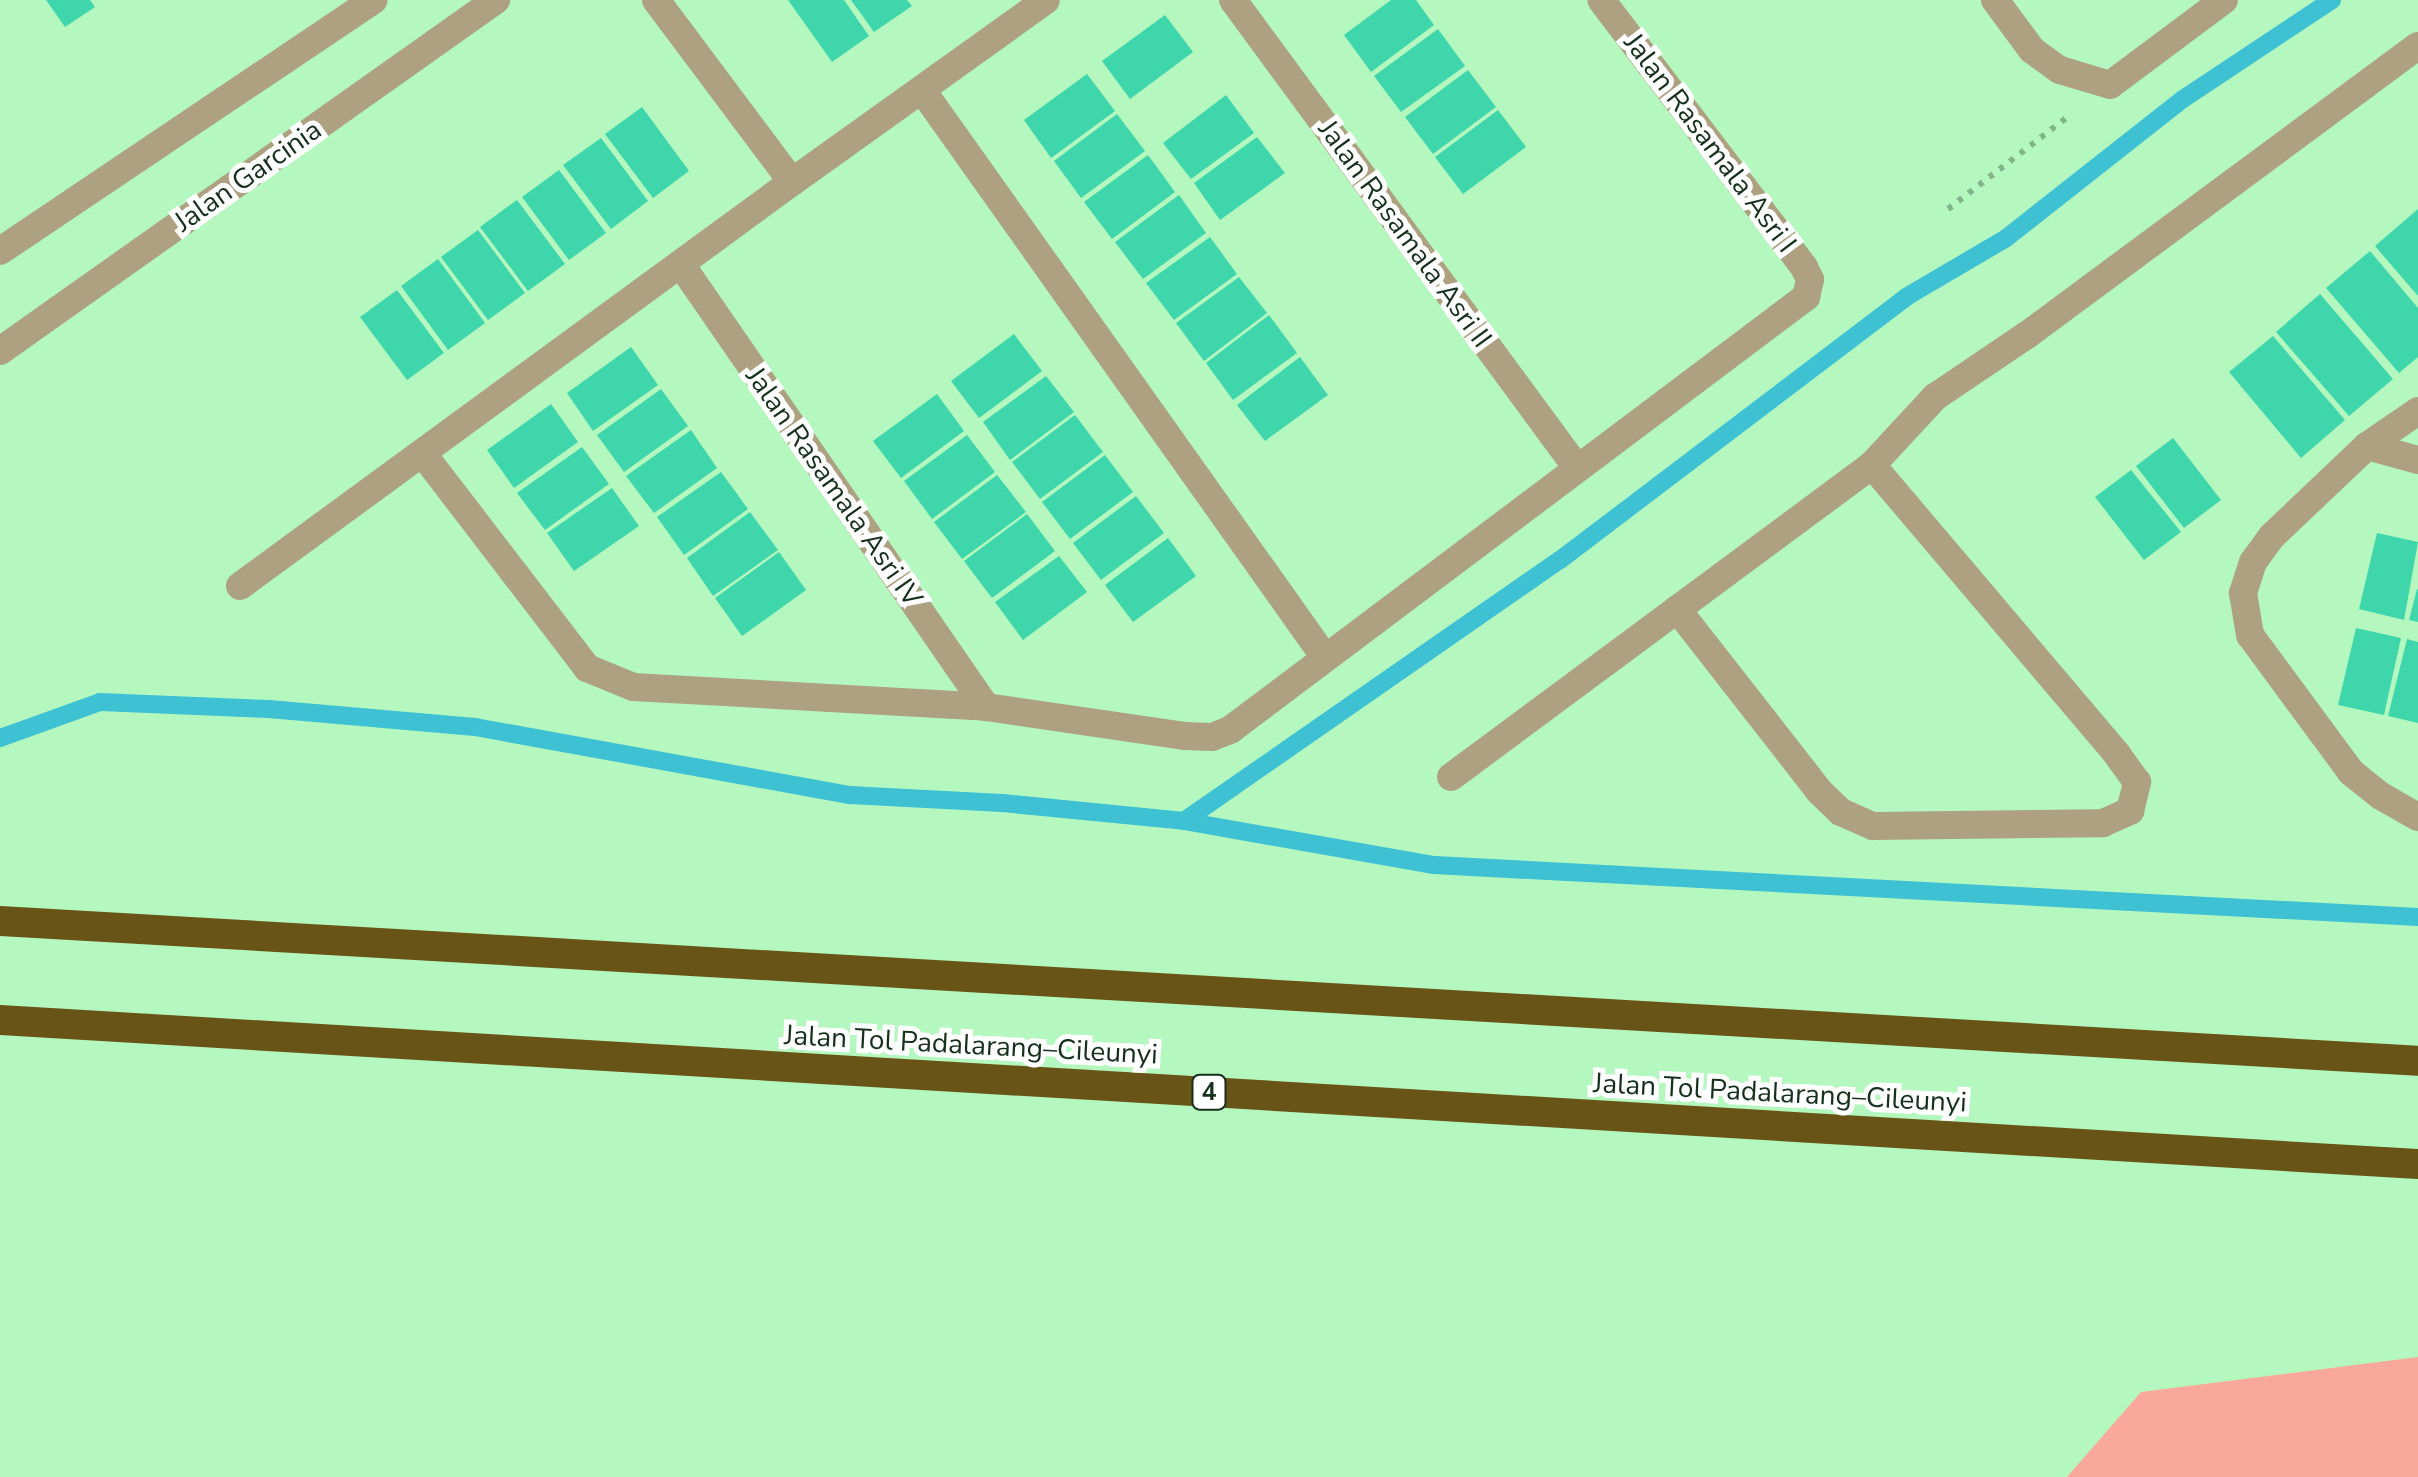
<!DOCTYPE html>
<html>
<head>
<meta charset="utf-8">
<style>
  body { margin:0 }
  #map { position:relative; width:2418px; height:1477px; overflow:hidden; background:#b4f8bf; font-family:"Nunito Sans",sans-serif }
  div>[style] { position:absolute }
  [style*='--x'] { left:calc(var(--x)*1px); top:calc(var(--y)*1px); width:calc(var(--w)*1px); rotate:calc(var(--a)*1deg) }
  .green>* { inset:0; background:#faa89b }
  .stream>* { height:18px; margin:-9px; padding:0 9px; transform-origin:9px; border-radius:9px; background:#3fc1d4 }
  .building>* { inset:0; background:#3ed6aa }
  .path>* { height:6px; margin-top:-3px; transform-origin:0; background:repeating-linear-gradient(90deg,#80b689 0 5px,transparent 0 13px) }
  .minor>* { height:28px; margin:-14px; padding:0 14px; transform-origin:14px; border-radius:14px; background:#ada181 }
  .motorway>* { height:30px; margin:-15px; padding:0 15px; transform-origin:15px; border-radius:15px; background:#695417 }
  span { translate:-50% -50%; white-space:nowrap; text-align:center; line-height:1.15; -webkit-text-stroke:10px #fff; paint-order:stroke }
  .shield-label span { padding:2px 8px; background:#fff; border:2px solid; border-radius:8px; -webkit-text-stroke-width:0 }
  .shield-label { font-size:25px; color:#15301b; font-weight:700 }
  .street-label { font-size:28px; color:#15301b }
</style>
</head>
<body>
<div id="map">
  <div class="green">
    <div style="clip-path:polygon(2418px 1357px,2418px 1477px,2067px 1477px,2141px 1392px)"></div>
  </div>
  <div class="stream">
    <div style="--x:0;--y:738;--w:106;--a:-19.8"></div>
    <div style="--x:100;--y:702;--w:169;--a:2.4"></div>
    <div style="--x:269;--y:709;--w:207;--a:5"></div>
    <div style="--x:475;--y:727;--w:381;--a:10.3"></div>
    <div style="--x:850;--y:795;--w:152;--a:3"></div>
    <div style="--x:1002;--y:803;--w:183;--a:5.6"></div>
    <div style="--x:1184;--y:821;--w:254;--a:10"></div>
    <div style="--x:1434;--y:865;--w:985;--a:3.03"></div>
    <div style="--x:1184;--y:821;--w:458;--a:-34.8"></div>
    <div style="--x:1560;--y:560;--w:435;--a:-37.2"></div>
    <div style="--x:1906;--y:297;--w:115;--a:-30.4"></div>
    <div style="--x:2005;--y:239;--w:226;--a:-38.2"></div>
    <div style="--x:2183;--y:99;--w:179;--a:-33.6"></div>
  </div>
  <div class="building">
    <div style="clip-path:polygon(46px 0,90px 0,95px 7px,65px 27px)"></div>
    <div style="clip-path:polygon(788px 0,844px 0,869px 36px,832px 62px)"></div>
    <div style="clip-path:polygon(851px 0,907px 0,912px 6px,874px 32px)"></div>
    <div style="clip-path:polygon(1391px 0,1416px 0,1434px 25px,1371px 72px,1344px 35px)"></div>
    <div style="clip-path:polygon(1165px 15px,1193px 52px,1130px 99px,1102px 61px)"></div>
    <div style="clip-path:polygon(1438px 29px,1465px 66px,1401px 112px,1374px 76px)"></div>
    <div style="clip-path:polygon(1468px 70px,1496px 107px,1433px 154px,1405px 117px)"></div>
    <div style="clip-path:polygon(1087px 74px,1115px 111px,1051px 158px,1024px 120px)"></div>
    <div style="clip-path:polygon(1226px 95px,1254px 133px,1191px 179px,1163px 143px)"></div>
    <div style="clip-path:polygon(642px 107px,689px 171px,653px 198px,605px 134px)"></div>
    <div style="clip-path:polygon(1498px 110px,1526px 147px,1463px 194px,1435px 157px)"></div>
    <div style="clip-path:polygon(1117px 114px,1145px 151px,1081px 198px,1054px 161px)"></div>
    <div style="clip-path:polygon(1257px 137px,1285px 173px,1220px 220px,1194px 183px)"></div>
    <div style="clip-path:polygon(601px 138px,648px 201px,611px 229px,563px 165px)"></div>
    <div style="clip-path:polygon(1148px 155px,1175px 192px,1112px 239px,1084px 202px)"></div>
    <div style="clip-path:polygon(559px 170px,606px 233px,569px 260px,522px 197px)"></div>
    <div style="clip-path:polygon(1179px 195px,1206px 233px,1143px 279px,1115px 242px)"></div>
    <div style="clip-path:polygon(517px 200px,565px 264px,528px 291px,480px 227px)"></div>
    <div style="clip-path:polygon(2418px 209px,2418px 296px,2375px 246px)"></div>
    <div style="clip-path:polygon(478px 230px,525px 293px,488px 320px,441px 257px)"></div>
    <div style="clip-path:polygon(1210px 237px,1237px 274px,1174px 320px,1146px 283px)"></div>
    <div style="clip-path:polygon(2370px 251px,2418px 308px,2418px 357px,2399px 373px,2326px 288px)"></div>
    <div style="clip-path:polygon(438px 259px,485px 323px,448px 350px,401px 286px)"></div>
    <div style="clip-path:polygon(1239px 277px,1267px 313px,1204px 361px,1176px 323px)"></div>
    <div style="clip-path:polygon(397px 290px,444px 353px,407px 380px,360px 317px)"></div>
    <div style="clip-path:polygon(2320px 294px,2393px 379px,2349px 416px,2276px 332px)"></div>
    <div style="clip-path:polygon(1269px 315px,1297px 353px,1233px 400px,1206px 363px)"></div>
    <div style="clip-path:polygon(1014px 334px,1042px 371px,979px 418px,951px 381px)"></div>
    <div style="clip-path:polygon(2273px 336px,2345px 420px,2301px 458px,2229px 372px)"></div>
    <div style="clip-path:polygon(631px 347px,658px 385px,593px 431px,567px 393px)"></div>
    <div style="clip-path:polygon(1300px 357px,1328px 395px,1265px 441px,1237px 405px)"></div>
    <div style="clip-path:polygon(1046px 376px,1074px 412px,1010px 460px,983px 422px)"></div>
    <div style="clip-path:polygon(661px 389px,688px 426px,624px 472px,597px 435px)"></div>
    <div style="clip-path:polygon(937px 394px,964px 431px,901px 478px,873px 441px)"></div>
    <div style="clip-path:polygon(551px 404px,578px 442px,514px 488px,487px 450px)"></div>
    <div style="clip-path:polygon(1075px 415px,1103px 452px,1040px 499px,1012px 462px)"></div>
    <div style="clip-path:polygon(691px 430px,717px 468px,654px 513px,626px 476px)"></div>
    <div style="clip-path:polygon(967px 435px,995px 472px,932px 519px,904px 481px)"></div>
    <div style="clip-path:polygon(2173px 438px,2221px 500px,2184px 528px,2136px 466px)"></div>
    <div style="clip-path:polygon(582px 447px,609px 484px,545px 530px,517px 493px)"></div>
    <div style="clip-path:polygon(1105px 455px,1133px 492px,1070px 539px,1042px 502px)"></div>
    <div style="clip-path:polygon(2131px 470px,2181px 532px,2144px 560px,2095px 497px)"></div>
    <div style="clip-path:polygon(721px 472px,748px 509px,684px 555px,657px 517px)"></div>
    <div style="clip-path:polygon(997px 475px,1026px 512px,962px 559px,934px 522px)"></div>
    <div style="clip-path:polygon(612px 488px,639px 526px,574px 571px,547px 533px)"></div>
    <div style="clip-path:polygon(1136px 496px,1164px 533px,1101px 580px,1073px 543px)"></div>
    <div style="clip-path:polygon(750px 512px,778px 550px,713px 596px,687px 558px)"></div>
    <div style="clip-path:polygon(1027px 514px,1055px 551px,992px 598px,964px 561px)"></div>
    <div style="clip-path:polygon(2377px 533px,2418px 542px,2404px 620px,2359px 609px)"></div>
    <div style="clip-path:polygon(1168px 538px,1196px 576px,1133px 622px,1105px 585px)"></div>
    <div style="clip-path:polygon(779px 552px,806px 590px,742px 636px,715px 598px)"></div>
    <div style="clip-path:polygon(1059px 556px,1087px 592px,1023px 640px,995px 602px)"></div>
    <div style="clip-path:polygon(2417px 589px,2418px 589px,2418px 622px,2409px 620px)"></div>
    <div style="clip-path:polygon(2356px 628px,2401px 638px,2384px 715px,2338px 705px)"></div>
    <div style="clip-path:polygon(2407px 639px,2418px 642px,2418px 723px,2388px 716px)"></div>
  </div>
  <div class="path">
    <div style="--x:1948;--y:209;--w:154;--a:-37.6"></div>
  </div>
  <div class="minor">
    <div style="--x:656;--y:0;--w:227;--a:53.2"></div>
    <div style="--x:792;--y:182;--w:312;--a:-35.6"></div>
    <div style="--x:1233;--y:0;--w:581;--a:53.68"></div>
    <div style="--x:1995;--y:0;--w:62;--a:53.5"></div>
    <div style="--x:2032;--y:50;--w:34;--a:36"></div>
    <div style="--x:2060;--y:70;--w:52;--a:16.7"></div>
    <div style="--x:2110;--y:85;--w:142;--a:-36.7"></div>
    <div style="--x:922;--y:90;--w:694;--a:54.62"></div>
    <div style="--x:0;--y:251;--w:450;--a:-33.9"></div>
    <div style="--x:682;--y:266;--w:536;--a:55.42"></div>
    <div style="--x:0;--y:351;--w:608;--a:-35.29"></div>
    <div style="--x:2418;--y:411;--w:62;--a:145.5"></div>
    <div style="--x:2367;--y:446;--w:131;--a:136.5"></div>
    <div style="--x:2272;--y:536;--w:32;--a:126"></div>
    <div style="--x:2253;--y:562;--w:33;--a:108"></div>
    <div style="--x:2243;--y:593;--w:43;--a:80.5"></div>
    <div style="--x:2250;--y:635;--w:170;--a:53.6"></div>
    <div style="--x:2351;--y:772;--w:38;--a:39"></div>
    <div style="--x:2381;--y:796;--w:43;--a:29.6"></div>
    <div style="--x:2367;--y:446;--w:53;--a:15.4"></div>
    <div style="--x:423;--y:454;--w:270;--a:52.5"></div>
    <div style="--x:587;--y:668;--w:50;--a:22.4"></div>
    <div style="--x:633;--y:687;--w:354;--a:3.2"></div>
    <div style="--x:986;--y:707;--w:200;--a:8.3"></div>
    <div style="--x:1184;--y:736;--w:28;--a:2"></div>
    <div style="--x:1212;--y:737;--w:19;--a:-21"></div>
    <div style="--x:1230;--y:730;--w:721;--a:-36.93"></div>
    <div style="--x:1806;--y:297;--w:18;--a:-77"></div>
    <div style="--x:1810;--y:279;--w:13;--a:-117"></div>
    <div style="--x:1804;--y:267;--w:335;--a:-127.2"></div>
    <div style="--x:240;--y:586;--w:684;--a:-36.2"></div>
    <div style="--x:1677;--y:609;--w:231;--a:52"></div>
    <div style="--x:1819;--y:791;--w:30;--a:44"></div>
    <div style="--x:1841;--y:812;--w:35;--a:24"></div>
    <div style="--x:1873;--y:826;--w:230;--a:-0.7"></div>
    <div style="--x:2103;--y:823;--w:30;--a:-24"></div>
    <div style="--x:2130;--y:811;--w:30;--a:-76"></div>
    <div style="--x:2137;--y:782;--w:34;--a:-126"></div>
    <div style="--x:2117;--y:754;--w:379;--a:-130.3"></div>
    <div style="--x:1872;--y:465;--w:93;--a:-47.2"></div>
    <div style="--x:1935;--y:397;--w:111;--a:-34"></div>
    <div style="--x:2027;--y:335;--w:486;--a:-36.5"></div>
    <div style="--x:1451;--y:777;--w:524;--a:-36.54"></div>
  </div>
  <div class="motorway">
    <div style="--x:0;--y:921;--w:2422;--a:3.31"></div>
    <div style="--x:0;--y:1020;--w:2422;--a:3.41"></div>
  </div>
  <div class="shield-label">
    <span style="left:1209px;top:1092px">4</span>
  </div>
  <div class="street-label">
    <span style="left:1710px;top:143px;rotate:53deg">Jalan Rasamala Asri I</span>
    <span style="left:248px;top:176px;rotate:-35deg">Jalan Garcinia</span>
    <span style="left:1405px;top:234px;rotate:54deg">Jalan Rasamala Asri II</span>
    <span style="left:834px;top:487px;rotate:55deg">Jalan Rasamala Asri IV</span>
    <span style="left:971px;top:1045px;rotate:3deg">Jalan Tol Padalarang–Cileunyi</span>
    <span style="left:1780px;top:1093px;rotate:3deg">Jalan Tol Padalarang–Cileunyi</span>
  </div>
</div>
</body>
</html>
